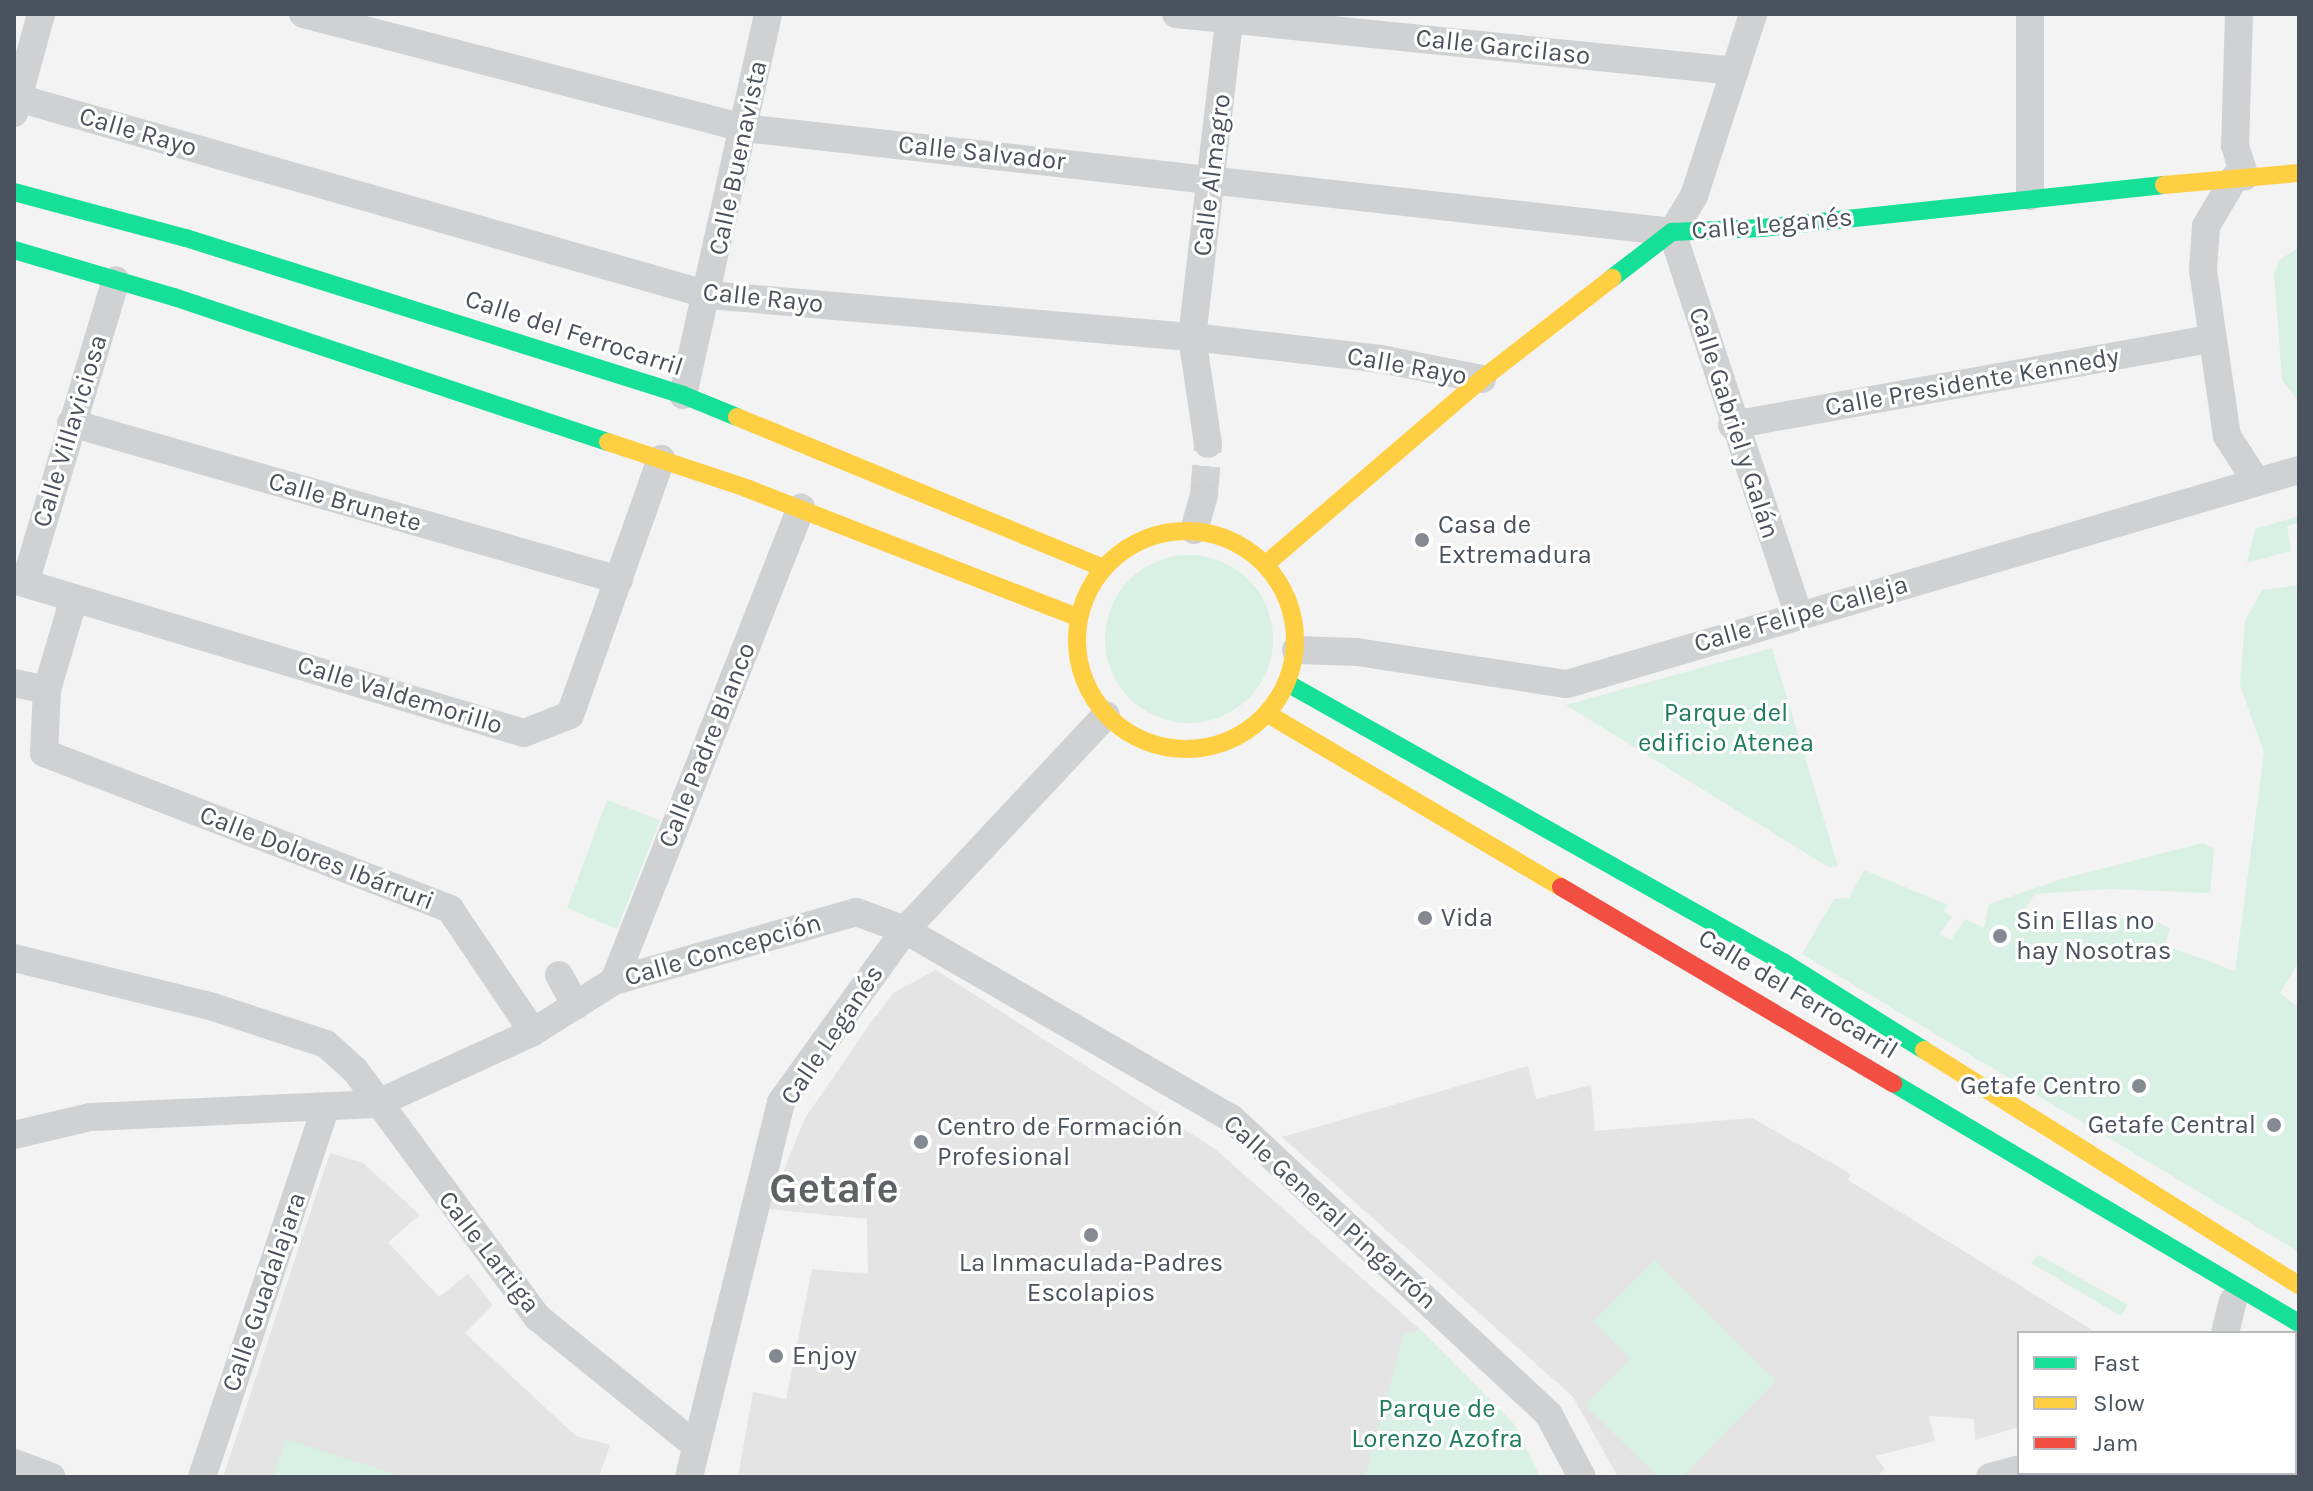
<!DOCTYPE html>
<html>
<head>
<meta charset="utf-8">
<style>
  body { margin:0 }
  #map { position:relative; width:2313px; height:1491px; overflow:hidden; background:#f3f3f3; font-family:Karla,sans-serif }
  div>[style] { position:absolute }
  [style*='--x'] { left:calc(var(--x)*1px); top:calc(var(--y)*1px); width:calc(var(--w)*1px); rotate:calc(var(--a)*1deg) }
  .education>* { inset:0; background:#e5e4e4 }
  .green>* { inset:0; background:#d9f0e5 }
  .round { border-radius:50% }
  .street-tunnel>* { height:28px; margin-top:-14px; transform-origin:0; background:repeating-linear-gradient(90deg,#d1d3d5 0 28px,transparent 0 42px) }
  .street>* { height:28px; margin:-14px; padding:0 14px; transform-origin:14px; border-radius:14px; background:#cfd1d3 }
  .fast>* { height:18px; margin:-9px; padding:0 9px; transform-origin:9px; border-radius:9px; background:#16e098 }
  .slow>* { height:18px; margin:-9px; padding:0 9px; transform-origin:9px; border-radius:9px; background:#ffcf43 }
  .slow>.ring { margin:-9px; padding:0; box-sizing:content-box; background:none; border:18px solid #ffcf43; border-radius:50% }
  .jam>* { height:18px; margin:-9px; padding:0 9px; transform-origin:9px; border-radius:9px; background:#f24e42 }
  .dots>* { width:22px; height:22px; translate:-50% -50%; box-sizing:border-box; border:4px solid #fff; border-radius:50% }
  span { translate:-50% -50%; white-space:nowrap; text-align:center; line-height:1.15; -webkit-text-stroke:6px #fff; paint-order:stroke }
  .street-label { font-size:26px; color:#4a525e }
  .poi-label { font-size:26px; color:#4a525e }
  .left { translate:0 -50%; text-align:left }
  .right { translate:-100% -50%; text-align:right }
  .park-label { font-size:26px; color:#1e7c5a }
  .town-label { font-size:42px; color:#5e6166; font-weight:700 }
  .frame { position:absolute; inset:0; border:16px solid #4a525e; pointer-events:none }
  .legend { position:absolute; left:2017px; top:1331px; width:280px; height:144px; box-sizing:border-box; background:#fff; border:2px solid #b7babf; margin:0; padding:10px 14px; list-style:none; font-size:24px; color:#4a525e }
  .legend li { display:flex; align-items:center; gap:16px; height:40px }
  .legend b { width:40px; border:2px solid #b7babf }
</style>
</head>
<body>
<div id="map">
  <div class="education">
    <div style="clip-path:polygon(936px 970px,1215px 1149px,1421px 1330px,1404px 1334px,1366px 1477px,738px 1477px,753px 1392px,786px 1399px,812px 1269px,868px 1274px,867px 1219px,768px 1209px,805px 1118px,870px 1024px,893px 993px)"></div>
    <div style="clip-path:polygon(1528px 1066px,1536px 1099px,1591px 1085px,1595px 1131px,1752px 1118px,1851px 1174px,1848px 1180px,2097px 1333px,2019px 1333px,2019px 1427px,1975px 1440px,1974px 1419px,1929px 1416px,1935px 1441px,1875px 1456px,1885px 1469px,1876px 1477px,1618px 1477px,1573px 1397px,1282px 1137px)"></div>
    <div style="clip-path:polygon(330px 1153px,363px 1163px,420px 1215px,388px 1242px,439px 1297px,468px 1274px,493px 1305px,465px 1333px,576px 1436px,610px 1445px,599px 1477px,223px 1477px)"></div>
  </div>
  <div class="green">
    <div style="clip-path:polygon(2299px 247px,2299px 402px,2282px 380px,2274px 273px,2281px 259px)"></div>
    <div style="clip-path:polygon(2299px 516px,2299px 523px,2287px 526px,2291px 551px,2247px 563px,2255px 529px)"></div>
    <div class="round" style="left:1105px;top:555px;width:168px;height:168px"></div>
    <div style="clip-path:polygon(2299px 585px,2299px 962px,2280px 993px,2299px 1008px,2299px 1252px,1802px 954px,1834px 899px,1849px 898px,1864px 870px,1948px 905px,1943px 911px,1952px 917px,1939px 934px,1951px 940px,1965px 919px,1984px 928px,1989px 904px,2065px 878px,2203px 843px,2214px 849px,2210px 893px,2108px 889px,2035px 894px,2024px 910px,2028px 922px,2107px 917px,2158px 922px,2170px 929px,2165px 945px,2235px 971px,2264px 753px,2240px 685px,2245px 621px,2262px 590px)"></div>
    <div style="clip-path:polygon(1772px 648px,1838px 866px,1830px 868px,1566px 705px)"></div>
    <div style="clip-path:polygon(607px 800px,660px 820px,617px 929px,567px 908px)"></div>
    <div style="clip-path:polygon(2039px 1255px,2128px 1305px,2121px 1316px,2031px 1263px)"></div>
    <div style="clip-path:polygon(1654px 1260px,1776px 1381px,1682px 1477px,1658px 1477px,1585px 1405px,1630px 1359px,1594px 1321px)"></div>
    <div style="clip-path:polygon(1421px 1330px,1515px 1425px,1540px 1477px,1365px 1477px,1404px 1334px)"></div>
    <div style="clip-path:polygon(286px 1439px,404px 1477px,273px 1477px)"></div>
  </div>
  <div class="street-tunnel">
    <div style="--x:1204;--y:494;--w:50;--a:-85.4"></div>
  </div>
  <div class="street">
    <div style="--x:303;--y:14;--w:455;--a:14.5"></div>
    <div style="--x:744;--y:128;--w:934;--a:6.39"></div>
    <div style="--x:1176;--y:14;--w:562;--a:5.82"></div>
    <div style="--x:2030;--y:14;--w:182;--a:90"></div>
    <div style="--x:2239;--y:14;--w:132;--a:91.7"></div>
    <div style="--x:2235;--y:146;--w:32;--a:72"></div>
    <div style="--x:18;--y:98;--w:719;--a:15.91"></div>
    <div style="--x:709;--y:295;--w:485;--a:5"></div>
    <div style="--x:1192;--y:337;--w:190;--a:6.6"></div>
    <div style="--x:1381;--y:359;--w:103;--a:11.2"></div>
    <div style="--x:14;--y:113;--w:103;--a:-74.7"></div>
    <div style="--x:2235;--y:177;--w:57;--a:120.6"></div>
    <div style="--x:2206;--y:226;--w:44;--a:93.9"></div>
    <div style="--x:2203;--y:270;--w:168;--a:81.8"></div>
    <div style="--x:2227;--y:436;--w:54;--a:57.2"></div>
    <div style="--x:1672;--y:232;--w:402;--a:71.7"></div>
    <div style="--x:1672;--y:232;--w:42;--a:-58.6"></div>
    <div style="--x:1694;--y:196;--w:191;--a:-72"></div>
    <div style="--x:683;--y:395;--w:390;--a:-77.4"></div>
    <div style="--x:71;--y:423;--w:570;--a:15.99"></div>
    <div style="--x:1732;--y:425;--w:488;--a:-10.2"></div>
    <div style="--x:1208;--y:444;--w:108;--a:-98.5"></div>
    <div style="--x:1192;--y:337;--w:325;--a:-83.3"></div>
    <div style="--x:1194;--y:530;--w:37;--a:-74"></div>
    <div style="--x:14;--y:580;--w:532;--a:16.7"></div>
    <div style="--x:524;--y:733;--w:49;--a:-21.4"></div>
    <div style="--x:570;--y:715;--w:272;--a:-70.4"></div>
    <div style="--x:25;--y:583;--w:316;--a:-73.3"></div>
    <div style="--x:74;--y:598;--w:96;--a:106.4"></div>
    <div style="--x:47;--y:690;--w:63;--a:92.7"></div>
    <div style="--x:44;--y:753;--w:435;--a:21"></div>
    <div style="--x:450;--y:909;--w:148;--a:56"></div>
    <div style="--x:1296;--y:650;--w:61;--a:1.9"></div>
    <div style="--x:1357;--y:652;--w:212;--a:8.7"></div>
    <div style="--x:1567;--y:684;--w:763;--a:-16.3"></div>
    <div style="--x:14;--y:683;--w:34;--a:12"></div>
    <div style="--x:14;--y:958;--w:205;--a:13.8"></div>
    <div style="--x:213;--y:1007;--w:119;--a:18.1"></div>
    <div style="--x:326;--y:1044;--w:39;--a:42"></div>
    <div style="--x:355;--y:1070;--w:307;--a:53.6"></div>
    <div style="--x:537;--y:1317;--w:202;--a:39"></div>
    <div style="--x:559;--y:975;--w:35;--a:61"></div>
    <div style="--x:614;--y:981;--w:509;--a:-68.43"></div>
    <div style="--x:14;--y:1135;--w:79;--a:-13.2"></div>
    <div style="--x:91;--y:1117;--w:285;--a:-2.6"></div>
    <div style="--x:376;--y:1104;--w:173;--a:-24.6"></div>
    <div style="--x:533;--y:1032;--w:96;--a:-32.2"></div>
    <div style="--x:614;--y:981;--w:252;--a:-15.9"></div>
    <div style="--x:856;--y:912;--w:52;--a:20.2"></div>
    <div style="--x:905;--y:930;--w:376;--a:30"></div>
    <div style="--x:1231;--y:1118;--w:435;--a:43"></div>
    <div style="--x:1549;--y:1415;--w:70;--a:62"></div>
    <div style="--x:2225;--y:1333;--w:33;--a:-76"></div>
    <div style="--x:2295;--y:1366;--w:4;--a:-27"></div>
    <div style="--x:2295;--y:1414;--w:4;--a:27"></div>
    <div style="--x:14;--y:1463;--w:40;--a:20.2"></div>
    <div style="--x:202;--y:1477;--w:390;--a:-71.5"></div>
    <div style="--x:689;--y:1477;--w:386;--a:-76.2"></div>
    <div style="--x:781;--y:1102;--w:212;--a:-54.2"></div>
    <div style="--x:905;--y:930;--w:294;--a:-46.9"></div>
    <div style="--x:1990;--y:1477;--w:30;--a:-15"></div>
    <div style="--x:2227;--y:1477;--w:4;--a:-63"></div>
  </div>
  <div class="fast">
    <div style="--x:14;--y:192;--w:178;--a:15"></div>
    <div style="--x:186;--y:238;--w:521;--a:17.53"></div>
    <div style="--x:683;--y:395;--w:58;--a:22.2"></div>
    <div style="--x:14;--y:250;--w:167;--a:16.4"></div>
    <div style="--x:174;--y:297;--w:458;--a:18.5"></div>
    <div style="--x:1612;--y:278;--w:76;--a:-37.5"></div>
    <div style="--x:1672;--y:232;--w:90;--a:-2.5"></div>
    <div style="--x:1762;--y:228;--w:404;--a:-6.1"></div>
    <div style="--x:1287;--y:683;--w:569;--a:29.36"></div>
    <div style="--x:1783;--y:962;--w:166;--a:32"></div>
    <div style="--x:1893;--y:1083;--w:472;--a:30.6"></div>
  </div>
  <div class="slow">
    <div style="--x:2164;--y:185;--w:136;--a:-5.1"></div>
    <div style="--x:737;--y:417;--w:396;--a:22.4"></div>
    <div style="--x:608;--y:442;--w:145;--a:18.4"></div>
    <div style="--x:746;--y:488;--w:357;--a:21.3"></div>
    <div class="ring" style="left:1077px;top:531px;width:200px;height:200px"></div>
    <div style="--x:1266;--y:564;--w:284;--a:-40.6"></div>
    <div style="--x:1482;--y:379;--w:165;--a:-37.8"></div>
    <div style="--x:1268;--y:714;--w:340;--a:30.6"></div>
    <div style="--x:1924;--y:1050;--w:443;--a:32.1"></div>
  </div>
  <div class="jam">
    <div style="--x:1561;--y:887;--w:386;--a:30.6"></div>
  </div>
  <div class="dots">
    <div style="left:1422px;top:540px;background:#858a92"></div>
    <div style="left:1425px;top:918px;background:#858a92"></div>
    <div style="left:2000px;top:936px;background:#858a92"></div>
    <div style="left:2139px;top:1086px;background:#858a92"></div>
    <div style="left:2274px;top:1125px;background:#858a92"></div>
    <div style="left:921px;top:1142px;background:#858a92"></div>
    <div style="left:1091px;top:1235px;background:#858a92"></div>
    <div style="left:776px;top:1356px;background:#858a92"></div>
  </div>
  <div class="street-label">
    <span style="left:1503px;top:47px;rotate:6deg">Calle Garcilaso</span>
    <span style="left:138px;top:132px;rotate:16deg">Calle Rayo</span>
    <span style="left:982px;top:153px;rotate:6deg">Calle Salvador</span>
    <span style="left:738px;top:158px;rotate:-78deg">Calle Buenavista</span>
    <span style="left:1212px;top:175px;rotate:-83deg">Calle Almagro</span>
    <span style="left:1772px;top:224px;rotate:-5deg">Calle Leganés</span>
    <span style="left:763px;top:298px;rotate:6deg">Calle Rayo</span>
    <span style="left:574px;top:333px;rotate:18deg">Calle del Ferrocarril</span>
    <span style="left:1407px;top:366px;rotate:10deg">Calle Rayo</span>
    <span style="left:1972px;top:382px;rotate:-10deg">Calle Presidente Kennedy</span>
    <span style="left:1734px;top:423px;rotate:72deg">Calle Gabriel y Galán</span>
    <span style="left:70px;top:431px;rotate:-73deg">Calle Villaviciosa</span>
    <span style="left:345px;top:502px;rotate:16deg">Calle Brunete</span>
    <span style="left:1801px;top:614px;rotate:-16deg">Calle Felipe Calleja</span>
    <span style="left:400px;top:695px;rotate:17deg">Calle Valdemorillo</span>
    <span style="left:707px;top:745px;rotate:-68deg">Calle Padre Blanco</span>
    <span style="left:317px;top:858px;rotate:21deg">Calle Dolores Ibárruri</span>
    <span style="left:723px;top:950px;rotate:-16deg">Calle Concepción</span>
    <span style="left:1798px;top:994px;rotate:31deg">Calle del Ferrocarril</span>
    <span style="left:832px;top:1035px;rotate:-56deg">Calle Leganés</span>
    <span style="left:1330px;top:1212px;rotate:42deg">Calle General Pingarrón</span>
    <span style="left:489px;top:1252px;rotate:52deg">Calle Lartiga</span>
    <span style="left:264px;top:1292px;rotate:-71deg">Calle Guadalajara</span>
  </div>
  <div class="poi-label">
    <span class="left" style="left:1438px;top:540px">Casa de<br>Extremadura</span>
    <span class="left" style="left:1441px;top:918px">Vida</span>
    <span class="left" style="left:2016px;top:936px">Sin Ellas no<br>hay Nosotras</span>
    <span class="right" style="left:2121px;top:1086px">Getafe Centro</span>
    <span class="right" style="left:2256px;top:1125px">Getafe Central</span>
    <span class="left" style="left:937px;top:1142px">Centro de Formación<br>Profesional</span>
    <span style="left:1091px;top:1278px">La Inmaculada-Padres<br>Escolapios</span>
    <span class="left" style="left:792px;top:1356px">Enjoy</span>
  </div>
  <div class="park-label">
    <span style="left:1726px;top:728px">Parque del<br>edificio Atenea</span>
    <span style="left:1437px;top:1424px">Parque de<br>Lorenzo Azofra</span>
  </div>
  <div class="town-label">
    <span style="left:834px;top:1188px">Getafe</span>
  </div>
  <div class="frame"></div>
  <ul class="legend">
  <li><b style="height:10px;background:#16e098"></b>Fast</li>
  <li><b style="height:10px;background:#ffcf43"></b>Slow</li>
  <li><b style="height:10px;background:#f24e42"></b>Jam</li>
  </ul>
</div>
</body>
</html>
